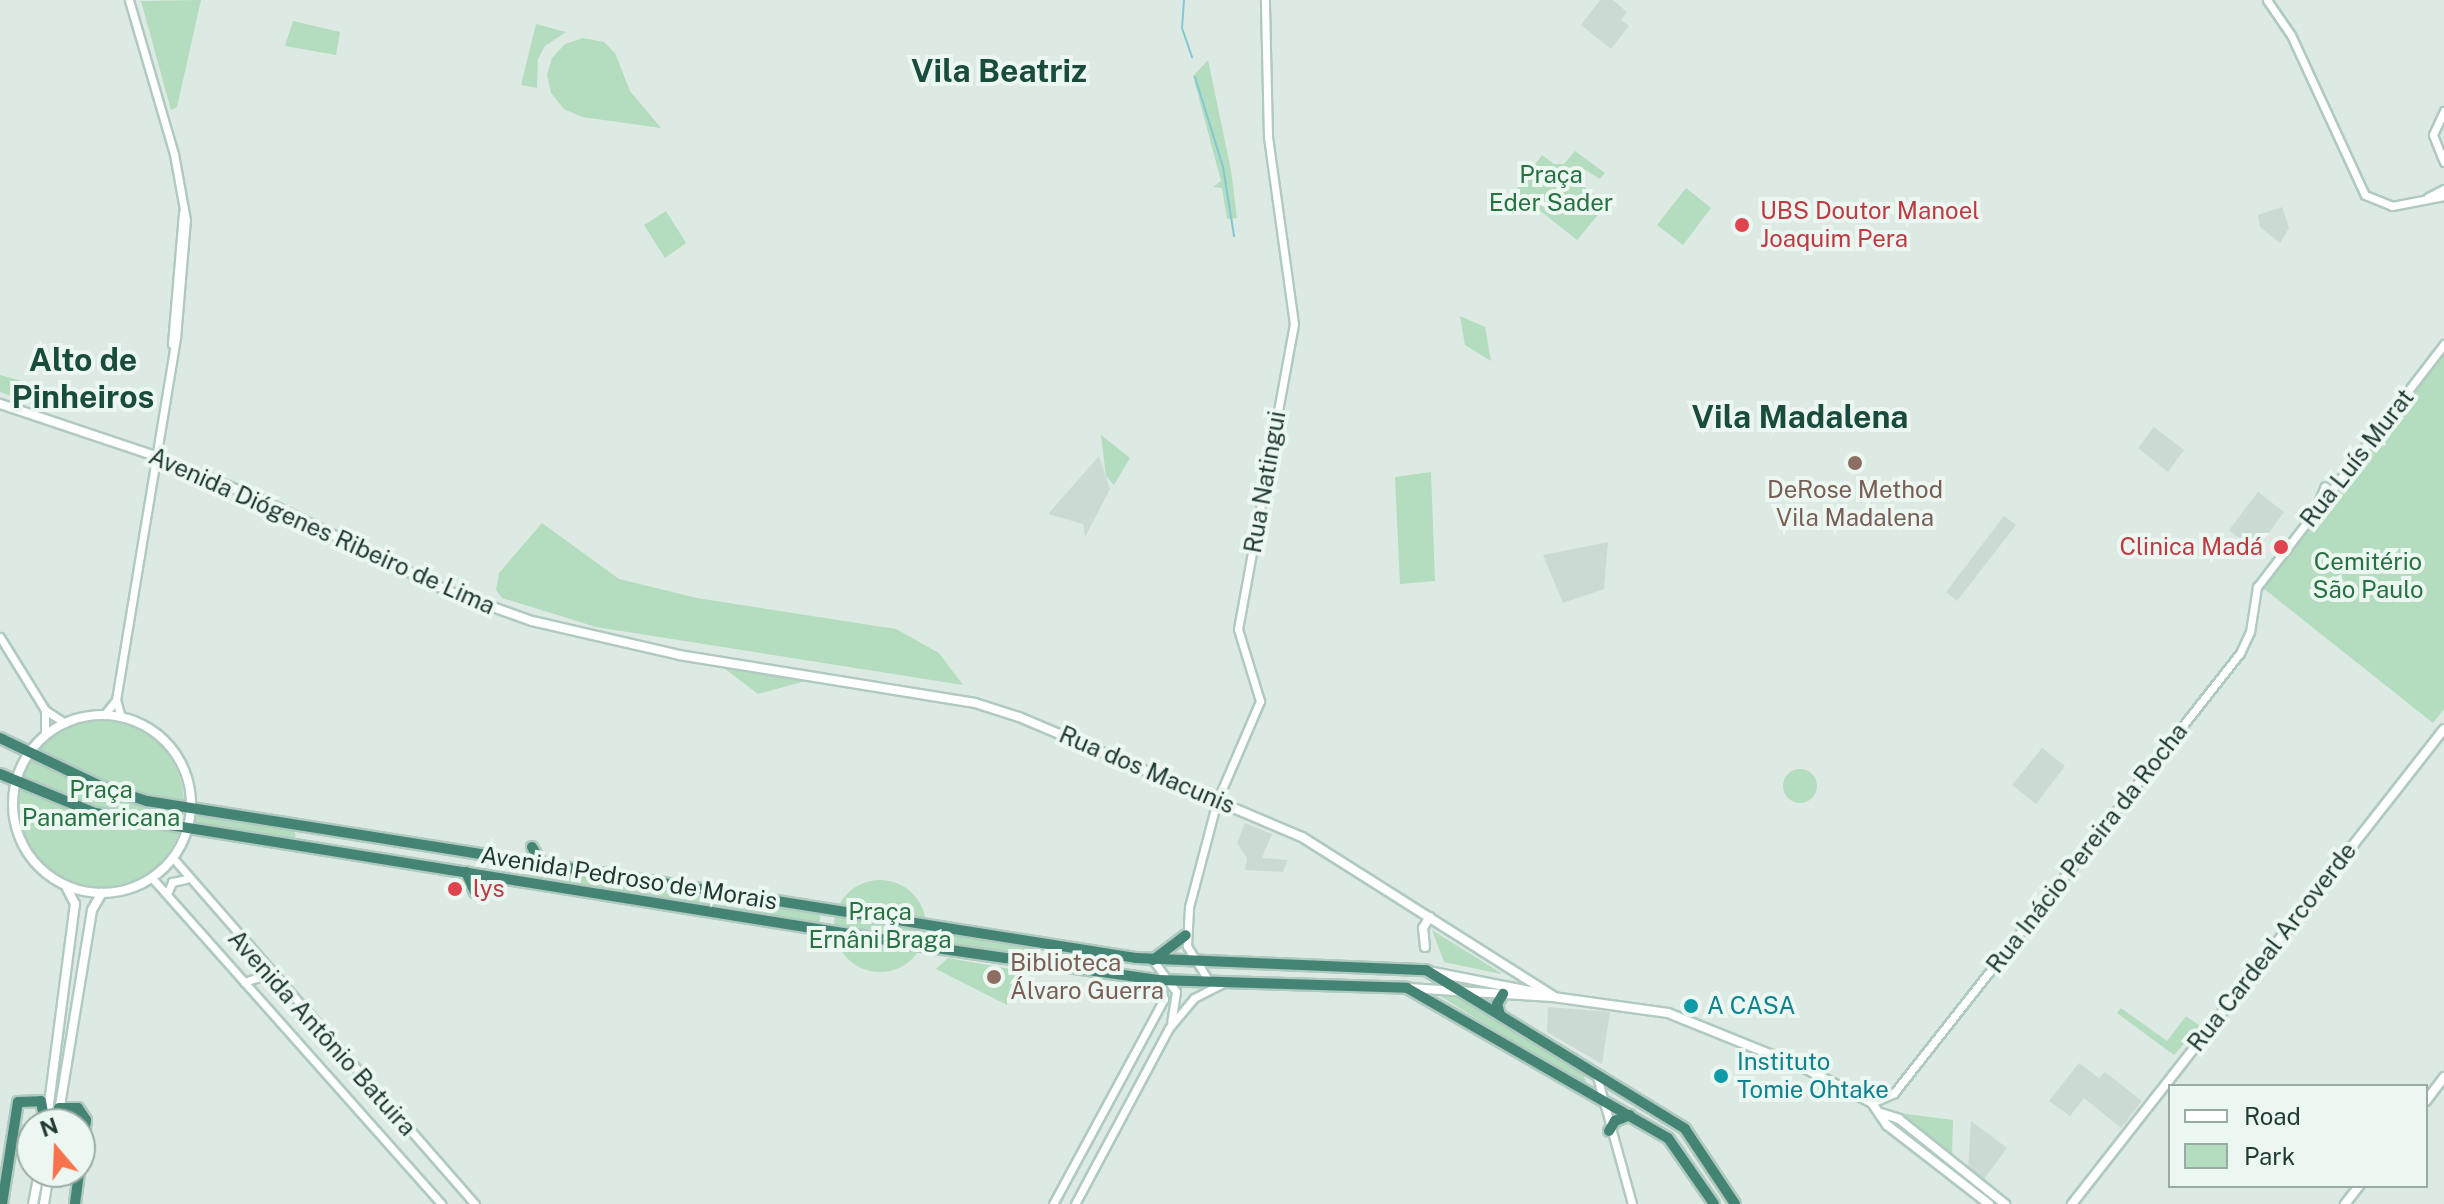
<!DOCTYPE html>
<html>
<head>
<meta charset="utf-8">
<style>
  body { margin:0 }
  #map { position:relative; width:2444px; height:1204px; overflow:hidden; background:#ddeae4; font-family:"Public Sans",sans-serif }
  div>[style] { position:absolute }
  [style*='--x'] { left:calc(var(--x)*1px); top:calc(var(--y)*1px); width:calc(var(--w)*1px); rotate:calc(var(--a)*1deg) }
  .built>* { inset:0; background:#cbdad3 }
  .green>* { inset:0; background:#b4dcbe }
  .round { border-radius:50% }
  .stream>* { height:2px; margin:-1px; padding:0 1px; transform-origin:1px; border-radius:1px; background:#82c8d2 }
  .roads { filter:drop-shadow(2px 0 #b0cac0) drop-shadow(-2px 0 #b0cac0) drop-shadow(0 2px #b0cac0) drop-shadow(0 -2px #b0cac0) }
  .tertiary>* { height:7px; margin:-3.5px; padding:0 3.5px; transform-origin:3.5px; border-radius:3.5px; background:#fff }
  .secondary>* { height:8px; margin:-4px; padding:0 4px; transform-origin:4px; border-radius:4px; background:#fff }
  .secondary>.ring { margin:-4px; padding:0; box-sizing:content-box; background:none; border:8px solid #fff; border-radius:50% }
  .trunk>* { height:10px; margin:-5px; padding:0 5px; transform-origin:5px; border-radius:5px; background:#448474 }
  .dots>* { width:22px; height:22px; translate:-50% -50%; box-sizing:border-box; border:4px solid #edf7f2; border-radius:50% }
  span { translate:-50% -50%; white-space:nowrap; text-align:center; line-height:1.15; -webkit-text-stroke:8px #edf7f2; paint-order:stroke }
  .park-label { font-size:24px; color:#277242 }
  .health-label { font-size:24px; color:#be3a42 }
  .left { translate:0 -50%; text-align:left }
  .right { translate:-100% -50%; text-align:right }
  .street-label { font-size:24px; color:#1e3a31 }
  .education-label { font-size:24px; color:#785e54 }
  .culture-label { font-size:24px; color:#0d838f }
  .district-label { font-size:32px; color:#1a4c3e; font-weight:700 }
  .legend { position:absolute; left:2168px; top:1084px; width:260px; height:104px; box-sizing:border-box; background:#edf7f2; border:2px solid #9aaba5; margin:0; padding:10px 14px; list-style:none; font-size:24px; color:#1e3a31 }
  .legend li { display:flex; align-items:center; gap:16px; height:40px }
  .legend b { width:40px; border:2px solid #9aaba5 }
  .north { position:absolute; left:16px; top:1108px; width:80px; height:80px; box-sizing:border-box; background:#edf7f2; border:2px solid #9aaba5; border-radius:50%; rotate:341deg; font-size:22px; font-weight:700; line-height:32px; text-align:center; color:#1e3a31 }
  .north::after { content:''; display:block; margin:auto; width:28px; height:36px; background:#f8724d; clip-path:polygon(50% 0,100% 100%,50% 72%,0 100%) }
</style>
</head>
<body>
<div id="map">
  <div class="built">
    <div style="clip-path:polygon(1600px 0,1613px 0,1627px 12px,1621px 20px,1629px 26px,1611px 49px,1581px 25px)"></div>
    <div style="clip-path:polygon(2282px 207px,2289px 228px,2280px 243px,2260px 227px,2258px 215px)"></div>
    <div style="clip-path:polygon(2154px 427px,2184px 450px,2168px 472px,2138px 448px)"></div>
    <div style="clip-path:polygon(1099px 456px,1110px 489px,1085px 537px,1083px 524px,1048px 514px)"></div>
    <div style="clip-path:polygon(2258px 492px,2284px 512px,2256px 551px,2229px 530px)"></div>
    <div style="clip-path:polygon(2004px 516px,2016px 525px,1957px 601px,1946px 592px)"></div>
    <div style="clip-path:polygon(1608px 542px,1604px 589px,1563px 603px,1543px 555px)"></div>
    <div style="clip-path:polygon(2042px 748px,2065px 766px,2036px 804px,2012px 785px)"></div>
    <div style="clip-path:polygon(1245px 823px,1272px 834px,1262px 858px,1288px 860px,1283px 872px,1245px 870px,1247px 858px,1237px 843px)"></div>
    <div style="clip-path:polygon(1548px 1007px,1610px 1012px,1602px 1064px,1547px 1032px)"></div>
    <div style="clip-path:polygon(2079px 1063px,2099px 1078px,2105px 1072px,2142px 1101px,2121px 1128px,2084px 1098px,2070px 1116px,2049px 1101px)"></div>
    <div style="clip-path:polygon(1971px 1121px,2007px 1148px,1984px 1179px,1968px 1171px)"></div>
  </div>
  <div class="green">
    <div style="clip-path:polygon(201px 0,177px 107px,171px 110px,141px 1px)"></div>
    <div style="clip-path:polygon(293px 21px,340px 32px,336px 55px,285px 46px)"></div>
    <div style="clip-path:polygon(536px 24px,566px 32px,545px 46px,538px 59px,537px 88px,521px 85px)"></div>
    <div style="clip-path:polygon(583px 38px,604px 42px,615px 53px,630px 91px,661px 128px,582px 117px,564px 109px,551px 93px,547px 75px,552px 58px,565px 44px)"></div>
    <div style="clip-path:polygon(1208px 60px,1231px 170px,1237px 218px,1227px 219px,1222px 188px,1213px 187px,1221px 181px,1193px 76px)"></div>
    <div style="clip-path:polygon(1575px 151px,1605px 173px,1600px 179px,1579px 166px,1575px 180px,1607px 204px,1577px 240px,1515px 191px,1542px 155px,1554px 164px,1564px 164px)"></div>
    <div style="clip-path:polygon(1686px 188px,1711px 208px,1683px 245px,1657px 225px)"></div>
    <div style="clip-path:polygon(666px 211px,686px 243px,665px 258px,644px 225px)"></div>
    <div style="clip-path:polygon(1460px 316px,1485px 327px,1491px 361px,1465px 345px)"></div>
    <div style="clip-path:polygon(2444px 354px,2444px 709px,2433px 723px,2263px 588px)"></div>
    <div style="clip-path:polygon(0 375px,50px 389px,54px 401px,43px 407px,0 392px)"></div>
    <div style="clip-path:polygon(1101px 435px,1130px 458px,1114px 485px,1106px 476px)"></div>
    <div style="clip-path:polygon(1431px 472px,1435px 581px,1400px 584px,1395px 477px)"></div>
    <div style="clip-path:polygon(542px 523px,619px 579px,697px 598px,896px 629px,939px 653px,963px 685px,596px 627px,502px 598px,496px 590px,499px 573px)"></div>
    <div style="clip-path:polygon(720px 665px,809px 680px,758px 694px)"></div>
    <div class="round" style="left:18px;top:721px;width:166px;height:166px"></div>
    <div class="round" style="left:1783px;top:769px;width:34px;height:34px"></div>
    <div style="clip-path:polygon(195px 812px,292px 826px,296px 836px,290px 841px,195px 827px)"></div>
    <div style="clip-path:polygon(530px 865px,821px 911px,819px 925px,521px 875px)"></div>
    <div class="round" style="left:834px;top:880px;width:92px;height:92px"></div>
    <div style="clip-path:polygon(945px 930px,1034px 944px,1031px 957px,943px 945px)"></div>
    <div style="clip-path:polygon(1432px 930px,1501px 973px,1501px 974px,1444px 962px)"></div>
    <div style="clip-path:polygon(948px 958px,1016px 970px,1007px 1005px,936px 969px)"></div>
    <div style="clip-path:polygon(1446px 993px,1466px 998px,1582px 1071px,1589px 1089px,1437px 994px)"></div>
    <div style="clip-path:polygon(2121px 1008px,2167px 1041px,2186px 1016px,2200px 1026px,2174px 1055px,2117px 1013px)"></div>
    <div style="clip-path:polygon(1898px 1113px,1953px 1120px,1952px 1155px)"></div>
  </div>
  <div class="stream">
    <div style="--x:1184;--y:0;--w:28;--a:94"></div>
    <div style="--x:1182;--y:28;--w:31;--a:71"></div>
    <div style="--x:1195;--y:77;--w:94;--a:72.7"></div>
    <div style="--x:1223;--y:167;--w:70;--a:80.9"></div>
  </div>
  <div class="roads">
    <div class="tertiary">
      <div style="--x:2267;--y:0;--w:42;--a:55.6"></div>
      <div style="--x:2291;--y:35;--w:176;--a:65.2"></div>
      <div style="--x:2365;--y:195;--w:29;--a:22"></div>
      <div style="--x:2392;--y:206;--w:53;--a:-10.9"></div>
      <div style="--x:2444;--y:111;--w:26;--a:115"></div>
      <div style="--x:2433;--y:135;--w:29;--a:68"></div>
      <div style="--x:2428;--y:197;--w:18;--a:-27"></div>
      <div style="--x:172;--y:344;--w:132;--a:-85.2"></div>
      <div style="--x:2318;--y:503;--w:18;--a:-68"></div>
      <div style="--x:0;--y:637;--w:86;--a:58.3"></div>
      <div style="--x:45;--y:710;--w:24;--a:33"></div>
      <div style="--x:104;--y:715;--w:19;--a:-51"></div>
      <div style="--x:121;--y:717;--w:18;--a:-106"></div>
      <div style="--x:116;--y:700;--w:367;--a:-80.6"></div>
      <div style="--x:176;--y:338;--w:118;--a:-85.2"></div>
      <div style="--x:186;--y:220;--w:67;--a:-100.3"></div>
      <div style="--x:174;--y:154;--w:160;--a:-106.3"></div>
      <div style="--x:45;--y:735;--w:25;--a:-90"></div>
      <div style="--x:173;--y:858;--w:459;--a:48.9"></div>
      <div style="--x:152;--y:878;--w:436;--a:48.4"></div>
      <div style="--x:167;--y:894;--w:13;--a:-67"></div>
      <div style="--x:172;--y:882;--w:14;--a:-12"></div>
      <div style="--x:1153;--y:960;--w:39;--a:54"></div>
      <div style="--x:1176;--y:992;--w:30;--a:99"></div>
      <div style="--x:1207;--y:978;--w:38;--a:-122"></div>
      <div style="--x:1187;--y:946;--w:39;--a:-87"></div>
      <div style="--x:1189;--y:907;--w:110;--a:-75.2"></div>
      <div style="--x:1217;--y:801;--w:109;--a:-66.7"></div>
      <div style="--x:1260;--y:701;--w:75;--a:-107"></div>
      <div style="--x:1238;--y:629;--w:310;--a:-79.6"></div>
      <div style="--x:1294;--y:324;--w:189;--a:-97.9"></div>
      <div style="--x:1268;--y:137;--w:137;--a:-91.3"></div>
      <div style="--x:244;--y:982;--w:13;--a:-18"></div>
      <div style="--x:256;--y:978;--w:14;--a:-69"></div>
      <div style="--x:1596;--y:1073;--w:136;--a:74.6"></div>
      <div style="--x:1872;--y:1103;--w:24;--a:-24"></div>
      <div style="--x:1894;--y:1093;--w:560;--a:-51.82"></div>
      <div style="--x:2240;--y:653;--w:23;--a:-65"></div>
      <div style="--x:2250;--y:632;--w:46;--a:-81.2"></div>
      <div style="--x:2257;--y:587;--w:307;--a:-52.4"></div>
      <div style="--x:1053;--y:1204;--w:233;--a:-61.6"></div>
      <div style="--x:1164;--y:999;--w:20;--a:-108"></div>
      <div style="--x:1075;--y:1204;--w:200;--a:-61.9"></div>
      <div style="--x:1169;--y:1028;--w:39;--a:-50"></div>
      <div style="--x:1194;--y:998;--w:30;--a:-27"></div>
    </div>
    <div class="secondary">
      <div style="--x:0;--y:404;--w:163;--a:18.5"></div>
      <div style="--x:155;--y:456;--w:118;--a:22.4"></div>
      <div style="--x:264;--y:501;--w:205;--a:26.1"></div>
      <div style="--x:448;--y:591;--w:89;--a:19.7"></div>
      <div style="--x:532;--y:621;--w:151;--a:13"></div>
      <div style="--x:679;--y:655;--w:300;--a:9.2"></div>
      <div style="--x:975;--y:703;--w:46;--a:17.7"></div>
      <div style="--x:1019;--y:717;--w:307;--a:23"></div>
      <div style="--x:1302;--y:837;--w:299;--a:32.3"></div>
      <div class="ring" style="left:13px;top:715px;width:170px;height:170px"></div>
      <div style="--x:1425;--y:947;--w:19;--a:-96"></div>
      <div style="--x:1423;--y:928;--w:13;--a:-58"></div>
      <div style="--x:1433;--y:972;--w:114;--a:11.1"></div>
      <div style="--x:1408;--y:988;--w:145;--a:3.6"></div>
      <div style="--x:1553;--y:997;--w:116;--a:7.9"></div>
      <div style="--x:1668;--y:1013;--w:147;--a:22"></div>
      <div style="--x:1804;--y:1068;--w:76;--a:27.2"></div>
      <div style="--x:1872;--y:1103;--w:27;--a:56"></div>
      <div style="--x:1887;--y:1125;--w:129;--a:37.8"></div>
      <div style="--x:2426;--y:1101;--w:30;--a:-53"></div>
      <div style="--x:1881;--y:1113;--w:19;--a:18"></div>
      <div style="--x:1899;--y:1119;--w:136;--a:38.7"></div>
      <div style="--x:47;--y:1119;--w:217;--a:-82.6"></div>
      <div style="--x:75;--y:904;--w:20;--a:-117"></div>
      <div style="--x:57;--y:1124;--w:217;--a:-80.7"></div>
      <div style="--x:92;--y:910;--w:20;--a:-60"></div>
      <div style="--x:33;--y:1204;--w:33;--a:-79"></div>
      <div style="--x:44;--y:1204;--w:32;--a:-81"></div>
      <div style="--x:2072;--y:1204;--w:603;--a:-51.93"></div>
      <div style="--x:2345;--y:1204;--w:23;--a:-52"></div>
    </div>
    <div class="trunk">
      <div style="--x:0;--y:738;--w:109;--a:25.6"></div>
      <div style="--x:98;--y:785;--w:52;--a:18.1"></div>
      <div style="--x:147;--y:801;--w:1001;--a:9.02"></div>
      <div style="--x:1136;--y:958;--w:290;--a:2.4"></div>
      <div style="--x:1426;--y:970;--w:304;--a:31.5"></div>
      <div style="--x:1685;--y:1129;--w:90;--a:56.3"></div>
      <div style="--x:0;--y:774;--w:103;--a:22.3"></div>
      <div style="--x:95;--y:813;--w:852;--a:9.12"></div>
      <div style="--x:936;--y:948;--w:224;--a:8.2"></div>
      <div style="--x:1158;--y:980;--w:249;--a:1.8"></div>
      <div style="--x:1407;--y:988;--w:301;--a:29.9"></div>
      <div style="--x:1668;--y:1138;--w:80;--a:55.1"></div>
      <div style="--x:532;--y:847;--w:20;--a:60"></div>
      <div style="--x:466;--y:872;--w:22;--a:66"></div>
      <div style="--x:1153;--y:960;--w:41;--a:-37.1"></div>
      <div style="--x:1500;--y:1015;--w:11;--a:-105"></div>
      <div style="--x:1497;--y:1004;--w:12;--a:-59"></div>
      <div style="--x:59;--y:1108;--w:19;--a:0"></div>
      <div style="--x:78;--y:1108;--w:14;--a:56"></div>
      <div style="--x:86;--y:1120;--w:85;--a:97.5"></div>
      <div style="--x:1609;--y:1131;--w:12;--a:-59"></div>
      <div style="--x:1615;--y:1121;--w:16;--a:-22"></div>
      <div style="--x:2;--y:1204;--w:103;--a:-81.1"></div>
      <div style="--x:18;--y:1102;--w:23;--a:-2"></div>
      <div style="--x:41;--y:1101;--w:23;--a:80"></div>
    </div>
  </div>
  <div class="dots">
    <div style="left:1742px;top:225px;background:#e0444e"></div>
    <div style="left:1855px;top:463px;background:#8d6e63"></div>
    <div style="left:2281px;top:547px;background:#e0444e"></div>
    <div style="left:455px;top:889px;background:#e0444e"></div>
    <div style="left:994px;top:977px;background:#8d6e63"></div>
    <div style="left:1691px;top:1006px;background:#0f9aa8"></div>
    <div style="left:1721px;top:1076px;background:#0f9aa8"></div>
  </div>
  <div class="park-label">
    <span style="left:1551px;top:189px">Praça<br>Eder Sader</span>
    <span style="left:2368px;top:576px">Cemitério<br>São Paulo</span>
    <span style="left:101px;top:804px">Praça<br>Panamericana</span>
    <span style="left:880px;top:926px">Praça<br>Ernâni Braga</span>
  </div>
  <div class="health-label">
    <span class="left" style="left:1760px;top:225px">UBS Doutor Manoel<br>Joaquim Pera</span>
    <span class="right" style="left:2263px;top:547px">Clinica Madá</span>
    <span class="left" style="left:473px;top:889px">lys</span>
  </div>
  <div class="street-label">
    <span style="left:2357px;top:458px;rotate:-52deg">Rua Luís Murat</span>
    <span style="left:1265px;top:482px;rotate:-80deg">Rua Natingui</span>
    <span style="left:322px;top:531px;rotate:24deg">Avenida Diógenes Ribeiro de Lima</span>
    <span style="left:1147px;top:770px;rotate:23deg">Rua dos Macunis</span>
    <span style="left:2087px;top:848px;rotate:-52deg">Rua Inácio Pereira da Rocha</span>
    <span style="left:629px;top:878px;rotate:9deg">Avenida Pedroso de Morais</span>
    <span style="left:2272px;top:947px;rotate:-52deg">Rua Cardeal Arcoverde</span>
    <span style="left:322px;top:1033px;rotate:48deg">Avenida Antônio Batuira</span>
  </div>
  <div class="education-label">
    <span style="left:1855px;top:504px">DeRose Method<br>Vila Madalena</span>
    <span class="left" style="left:1010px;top:977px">Biblioteca<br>Álvaro Guerra</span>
  </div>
  <div class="culture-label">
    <span class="left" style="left:1707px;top:1006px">A CASA</span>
    <span class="left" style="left:1737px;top:1076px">Instituto<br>Tomie Ohtake</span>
  </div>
  <div class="district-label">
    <span style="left:999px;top:71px">Vila Beatriz</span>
    <span style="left:83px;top:379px">Alto de<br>Pinheiros</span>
    <span style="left:1800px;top:417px">Vila Madalena</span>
  </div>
  <ul class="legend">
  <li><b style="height:10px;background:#fff"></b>Road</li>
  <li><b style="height:22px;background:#b4dcbe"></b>Park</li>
  </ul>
  <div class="north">N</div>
</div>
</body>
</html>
